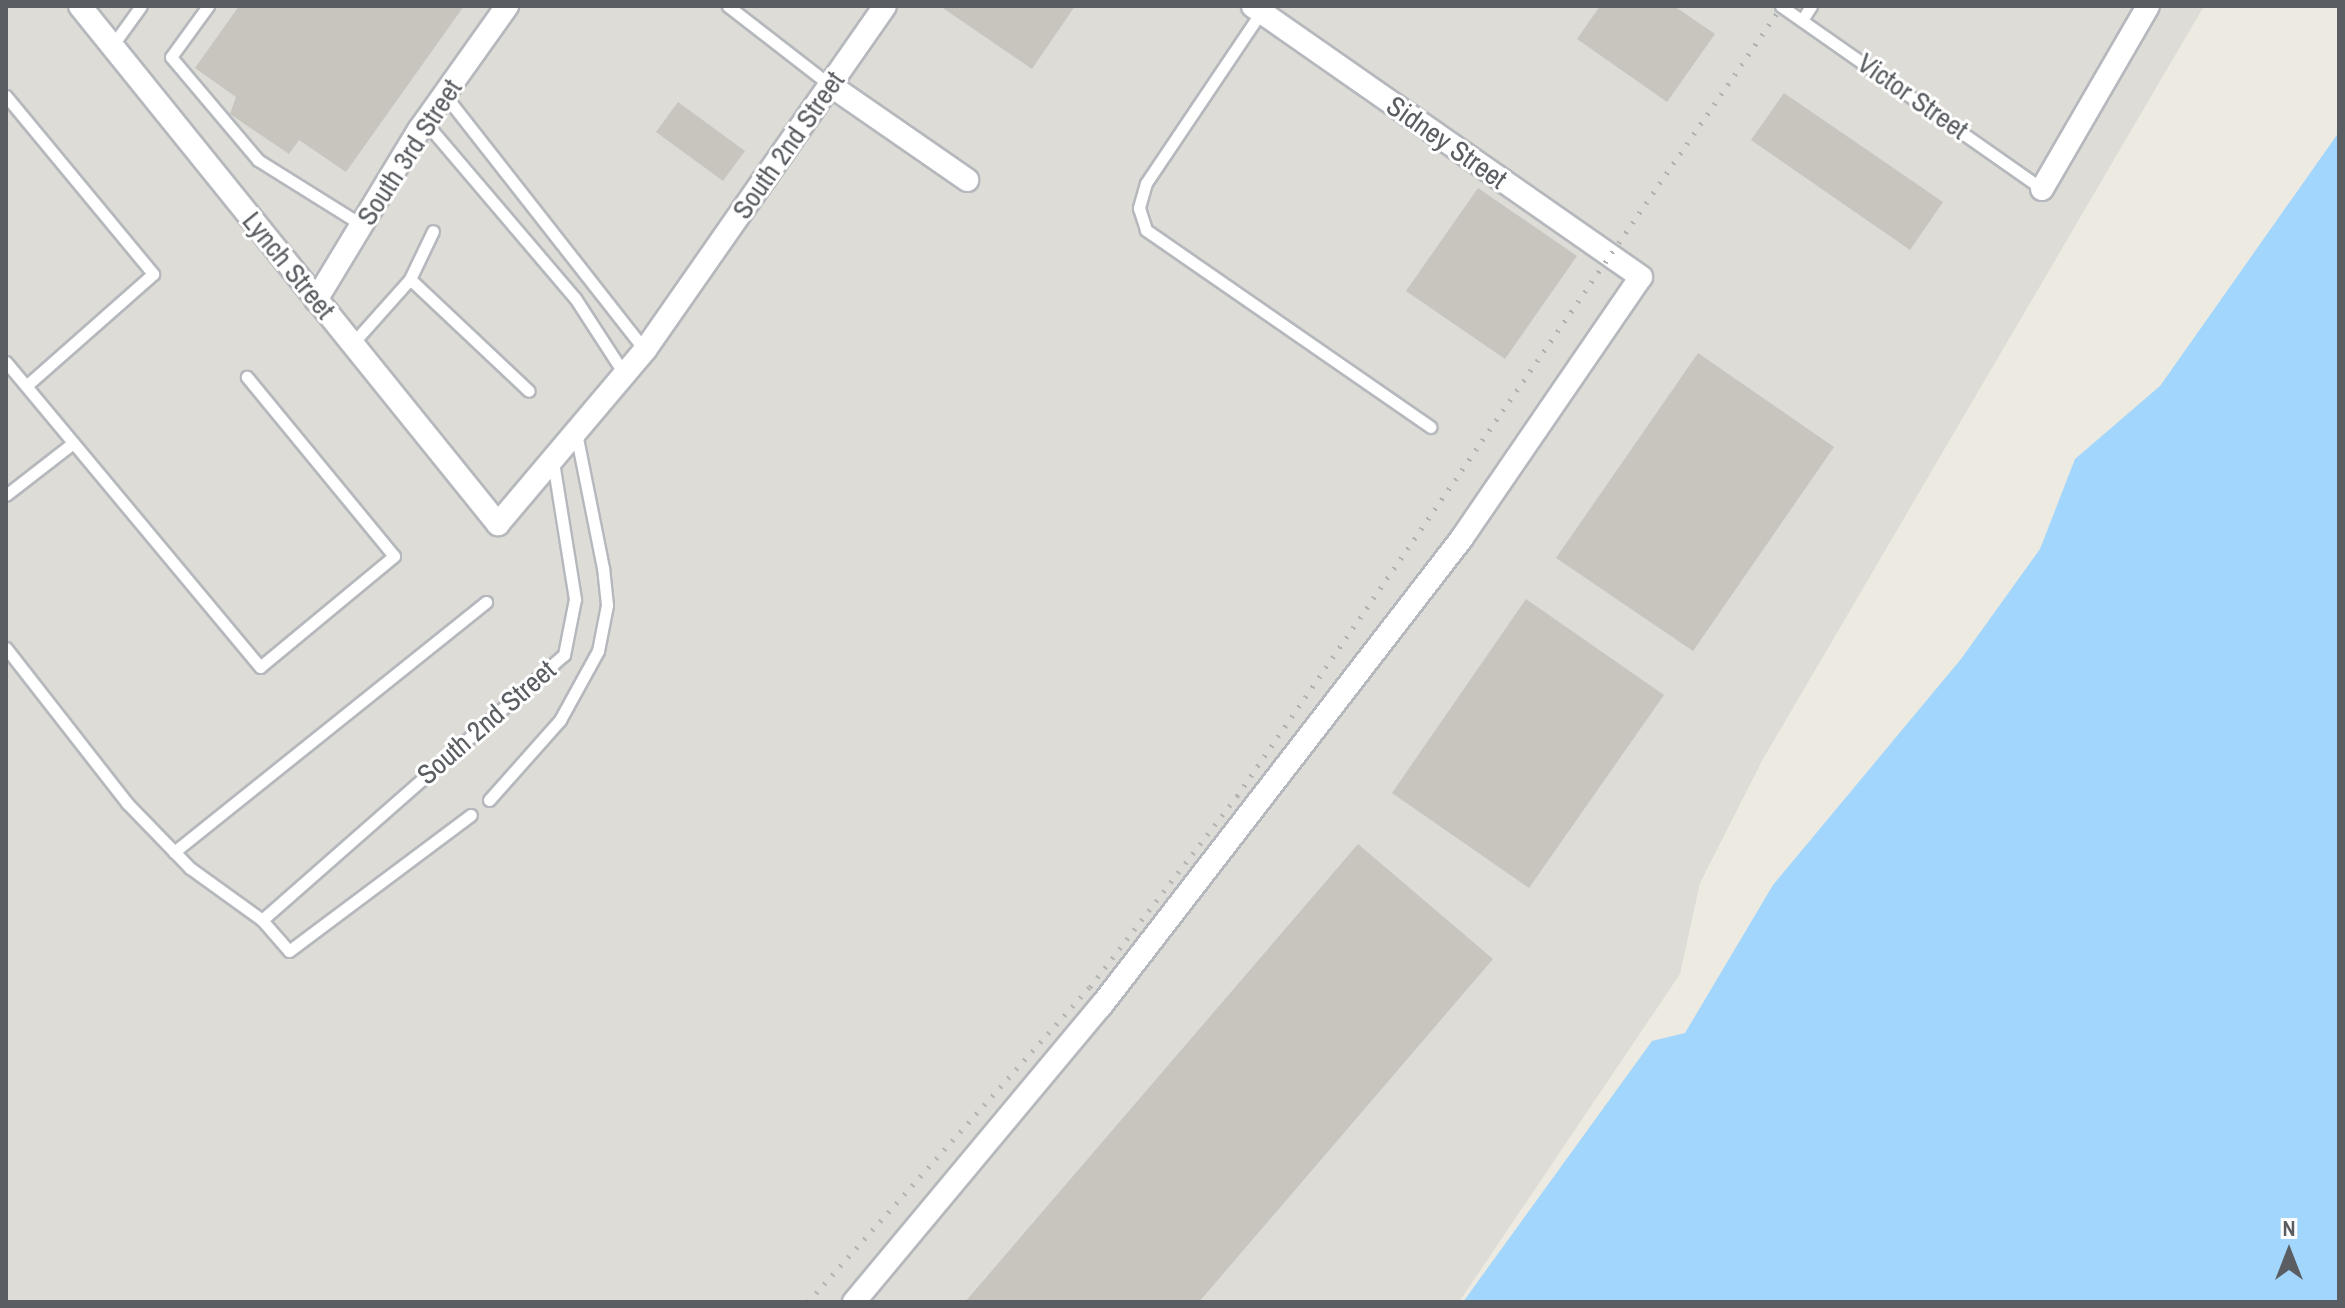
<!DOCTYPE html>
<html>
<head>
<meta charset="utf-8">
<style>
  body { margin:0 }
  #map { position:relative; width:2345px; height:1308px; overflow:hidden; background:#edeae2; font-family:"Archivo Narrow",sans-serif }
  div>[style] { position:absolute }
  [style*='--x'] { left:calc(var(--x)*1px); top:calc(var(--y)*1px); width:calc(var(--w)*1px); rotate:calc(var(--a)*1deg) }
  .industrial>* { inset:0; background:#dedcd6 }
  .water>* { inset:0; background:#a3d6fc }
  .building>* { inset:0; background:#c8c5bf }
  .roads { filter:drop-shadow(2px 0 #b5b8bc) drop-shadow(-2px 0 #b5b8bc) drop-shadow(0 2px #b5b8bc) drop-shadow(0 -2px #b5b8bc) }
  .service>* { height:11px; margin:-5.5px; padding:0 5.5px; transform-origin:5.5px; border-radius:5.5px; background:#fff }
  .minor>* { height:22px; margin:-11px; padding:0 11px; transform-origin:11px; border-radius:11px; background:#fff }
  .rail>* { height:5px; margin-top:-2.5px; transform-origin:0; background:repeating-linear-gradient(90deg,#b1b2b2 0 2px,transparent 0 12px) }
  span { translate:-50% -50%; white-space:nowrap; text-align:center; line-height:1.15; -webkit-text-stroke:6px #fff; paint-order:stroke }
  .street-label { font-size:28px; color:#5a5e62 }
  .frame { position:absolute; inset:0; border:8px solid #5a5e62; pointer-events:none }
  .north { position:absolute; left:2249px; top:1212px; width:80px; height:80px; -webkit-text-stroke:6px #fff; paint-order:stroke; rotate:0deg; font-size:22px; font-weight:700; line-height:32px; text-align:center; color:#5a5e62 }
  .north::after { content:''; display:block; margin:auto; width:28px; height:36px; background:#5a5e62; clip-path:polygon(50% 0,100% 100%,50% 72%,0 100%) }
</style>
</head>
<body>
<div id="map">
  <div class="industrial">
    <div style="clip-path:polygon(6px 6px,2204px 6px,1763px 759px,1700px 883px,1680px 974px,1459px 1302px,6px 1302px)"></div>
  </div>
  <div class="water">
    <div style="clip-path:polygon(2339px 132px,2339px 1302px,1463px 1302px,1652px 1041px,1685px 1033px,1773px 885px,1961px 659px,2040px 549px,2075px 459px,2160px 386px)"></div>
  </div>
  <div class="building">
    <div style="clip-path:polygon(239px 6px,464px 6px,346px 172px,299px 140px,289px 154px,230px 114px,236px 97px,195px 68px)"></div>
    <div style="clip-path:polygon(940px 6px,1075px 6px,1032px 69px)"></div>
    <div style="clip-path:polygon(1600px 6px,1674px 6px,1715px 34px,1667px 102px,1577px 39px)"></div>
    <div style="clip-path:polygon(1784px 93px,1943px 202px,1910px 250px,1751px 140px)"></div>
    <div style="clip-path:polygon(678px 102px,745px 151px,723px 181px,656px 132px)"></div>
    <div style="clip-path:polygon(1478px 188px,1577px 256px,1505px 359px,1406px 291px)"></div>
    <div style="clip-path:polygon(1698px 353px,1834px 447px,1693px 651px,1556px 558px)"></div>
    <div style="clip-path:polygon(1526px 599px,1664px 695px,1529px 888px,1392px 793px)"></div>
    <div style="clip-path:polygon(1358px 844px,1493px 959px,1199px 1302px,965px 1302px)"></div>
  </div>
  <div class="roads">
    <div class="service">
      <div style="--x:208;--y:6;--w:63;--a:126"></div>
      <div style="--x:171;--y:57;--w:135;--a:49.8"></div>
      <div style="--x:258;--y:160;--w:123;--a:32"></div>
      <div style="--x:728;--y:6;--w:129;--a:37.8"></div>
      <div style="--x:1781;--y:6;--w:319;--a:35"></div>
      <div style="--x:1261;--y:12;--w:206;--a:123.9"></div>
      <div style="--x:1146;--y:183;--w:26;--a:106"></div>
      <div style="--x:1139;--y:208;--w:23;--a:72"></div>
      <div style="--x:1146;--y:230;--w:346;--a:34.7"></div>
      <div style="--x:1802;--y:20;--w:17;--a:-57"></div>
      <div style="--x:112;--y:46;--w:49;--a:-54.1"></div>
      <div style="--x:444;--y:94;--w:325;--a:51.9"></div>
      <div style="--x:6;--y:96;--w:231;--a:50.4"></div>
      <div style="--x:153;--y:274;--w:169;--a:138.6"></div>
      <div style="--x:425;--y:122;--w:231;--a:49.6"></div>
      <div style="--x:575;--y:298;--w:92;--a:57"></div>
      <div style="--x:410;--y:279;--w:53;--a:-64.4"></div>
      <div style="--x:353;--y:343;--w:86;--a:-48.3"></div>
      <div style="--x:410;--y:279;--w:163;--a:43.3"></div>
      <div style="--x:6;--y:362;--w:397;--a:50.2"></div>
      <div style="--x:260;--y:667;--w:174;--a:-39.6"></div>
      <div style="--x:394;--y:556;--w:232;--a:-129.4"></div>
      <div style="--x:6;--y:495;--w:85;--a:-37.8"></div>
      <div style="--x:6;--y:648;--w:197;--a:52"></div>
      <div style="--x:127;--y:803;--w:91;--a:45.9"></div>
      <div style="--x:190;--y:868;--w:89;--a:35.8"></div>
      <div style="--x:262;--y:920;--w:41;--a:48.9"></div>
      <div style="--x:289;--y:951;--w:227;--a:-36.8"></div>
      <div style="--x:489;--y:800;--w:107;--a:-48.4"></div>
      <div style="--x:560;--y:720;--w:79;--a:-61.2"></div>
      <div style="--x:598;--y:651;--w:47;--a:-78.9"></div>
      <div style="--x:607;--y:605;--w:37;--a:-96"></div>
      <div style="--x:603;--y:568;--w:133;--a:-101.3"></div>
      <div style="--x:174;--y:852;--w:400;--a:-38.7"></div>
      <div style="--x:262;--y:920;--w:402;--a:-41.3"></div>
      <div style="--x:564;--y:655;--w:57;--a:-78.9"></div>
      <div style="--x:575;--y:599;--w:140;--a:-99.1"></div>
    </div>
    <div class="minor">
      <div style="--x:80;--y:6;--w:666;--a:51.1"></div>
      <div style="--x:498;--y:524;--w:228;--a:-49.8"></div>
      <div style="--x:645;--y:350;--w:419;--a:-55.1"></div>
      <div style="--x:830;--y:85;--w:167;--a:34.7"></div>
      <div style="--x:2042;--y:189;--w:211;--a:-59.9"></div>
      <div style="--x:316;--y:300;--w:199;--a:-58.8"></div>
      <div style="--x:419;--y:130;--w:152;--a:-54.6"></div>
      <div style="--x:854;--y:1302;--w:386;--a:-50.2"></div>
      <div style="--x:1101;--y:1006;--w:591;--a:-52.35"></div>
      <div style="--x:1462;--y:538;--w:316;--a:-55.6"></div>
      <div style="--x:1641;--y:277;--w:473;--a:-145.1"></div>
    </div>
  </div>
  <div class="rail">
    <div style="--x:808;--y:1302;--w:423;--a:-48.2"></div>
    <div style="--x:1090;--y:987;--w:241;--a:-52.4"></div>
    <div style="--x:1237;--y:796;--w:960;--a:-55.4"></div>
  </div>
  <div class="street-label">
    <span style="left:1913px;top:96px;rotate:35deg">Victor Street</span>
    <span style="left:1447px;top:142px;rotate:35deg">Sidney Street</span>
    <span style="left:788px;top:145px;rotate:-55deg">South 2nd Street</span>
    <span style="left:409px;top:152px;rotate:-57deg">South 3rd Street</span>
    <span style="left:289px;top:265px;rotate:51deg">Lynch Street</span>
    <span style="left:486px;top:722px;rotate:-41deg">South 2nd Street</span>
  </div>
  <div class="frame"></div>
  <div class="north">N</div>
</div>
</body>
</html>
